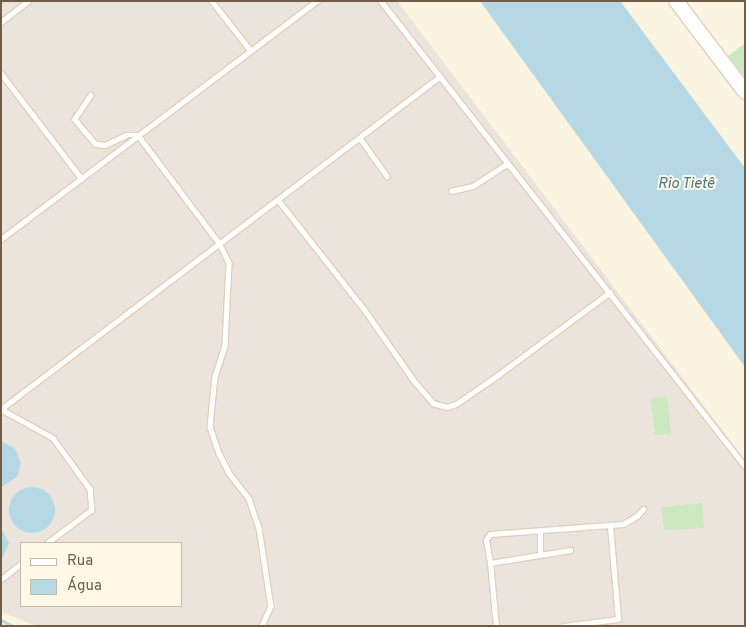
<!DOCTYPE html>
<html>
<head>
<meta charset="utf-8">
<style>
  body { margin:0 }
  #map { position:relative; width:746px; height:627px; overflow:hidden; background:#fbf4e0; font-family:Overpass,sans-serif }
  div>[style] { position:absolute }
  [style*='--x'] { left:calc(var(--x)*1px); top:calc(var(--y)*1px); width:calc(var(--w)*1px); rotate:calc(var(--a)*1deg) }
  .industrial>* { inset:0; background:#eae4dc }
  .green>* { inset:0; background:#cbe8c0 }
  .water>* { inset:0; background:#b6d8e4 }
  .round { border-radius:50% }
  .stream>* { height:3px; margin:-1.5px; padding:0 1.5px; transform-origin:1.5px; border-radius:1.5px; background:#b6d8e4 }
  .roads { filter:drop-shadow(1px 0 #dfd1bd) drop-shadow(-1px 0 #dfd1bd) drop-shadow(0 1px #dfd1bd) drop-shadow(0 -1px #dfd1bd) }
  .service>* { height:4.5px; margin:-2.25px; padding:0 2.25px; transform-origin:2.25px; border-radius:2.25px; background:#fff }
  .secondary>* { height:14px; margin:-7px; padding:0 7px; transform-origin:7px; border-radius:7px; background:#fff }
  span { translate:-50% -50%; white-space:nowrap; text-align:center; line-height:1.15; -webkit-text-stroke:4px #fff8e6; paint-order:stroke }
  .water-label { font-size:15px; color:#46788b; font-style:italic }
  .frame { position:absolute; inset:0; border:2px solid #715c48; pointer-events:none }
  .legend { position:absolute; left:20px; top:542px; width:162px; height:65px; box-sizing:border-box; background:#fff8e6; border:1px solid #c6baa7; margin:0; padding:6px 9px; list-style:none; font-size:15px; color:#715c48 }
  .legend li { display:flex; align-items:center; gap:10px; height:25px }
  .legend b { width:25px; border:1px solid #c6baa7 }
</style>
</head>
<body>
<div id="map">
  <div class="industrial">
    <div style="clip-path:polygon(evenodd,1px 1px,397px 1px,745px 460px,745px 626px,37px 626px,1px 612px,1px 1px,21px 543px,181px 543px,181px 606px,21px 606px,21px 543px)"></div>
  </div>
  <div class="green">
    <div style="clip-path:polygon(745px 43px,745px 77px,728px 56px)"></div>
    <div style="clip-path:polygon(667px 397px,671px 434px,655px 435px,651px 399px)"></div>
    <div style="clip-path:polygon(702px 503px,704px 528px,664px 530px,662px 507px)"></div>
  </div>
  <div class="water">
    <div style="clip-path:polygon(480px 1px,620px 1px,745px 168px,745px 367px)"></div>
    <div style="clip-path:polygon(1px 441px,15px 449px,21px 463px,17px 477px,1px 487px)"></div>
    <div class="round" style="left:9px;top:487px;width:46px;height:46px"></div>
    <div style="clip-path:polygon(1px 528px,9px 543px,1px 561px)"></div>
  </div>
  <div class="stream">
    <div style="--x:1;--y:620;--w:13;--a:27"></div>
  </div>
  <div class="roads">
    <div class="service">
      <div style="--x:212;--y:1;--w:63;--a:52"></div>
      <div style="--x:381;--y:1;--w:591;--a:51.95"></div>
      <div style="--x:1;--y:22;--w:34;--a:-38"></div>
      <div style="--x:1;--y:73;--w:133;--a:52.6"></div>
      <div style="--x:91;--y:95;--w:29;--a:124"></div>
      <div style="--x:75;--y:119;--w:11;--a:52"></div>
      <div style="--x:82;--y:128;--w:21;--a:49"></div>
      <div style="--x:96;--y:144;--w:9;--a:6"></div>
      <div style="--x:105;--y:145;--w:23;--a:-25"></div>
      <div style="--x:126;--y:135;--w:12;--a:0"></div>
      <div style="--x:138;--y:135;--w:135;--a:53.1"></div>
      <div style="--x:219;--y:243;--w:22;--a:63"></div>
      <div style="--x:229;--y:263;--w:83;--a:92.8"></div>
      <div style="--x:225;--y:346;--w:32;--a:108"></div>
      <div style="--x:215;--y:376;--w:51;--a:95.6"></div>
      <div style="--x:210;--y:427;--w:28;--a:71"></div>
      <div style="--x:219;--y:453;--w:22;--a:63"></div>
      <div style="--x:229;--y:473;--w:33;--a:52"></div>
      <div style="--x:249;--y:499;--w:31;--a:71"></div>
      <div style="--x:259;--y:528;--w:79;--a:81.3"></div>
      <div style="--x:271;--y:606;--w:22;--a:114"></div>
      <div style="--x:360;--y:138;--w:47;--a:54.6"></div>
      <div style="--x:451;--y:191;--w:23;--a:-13"></div>
      <div style="--x:473;--y:186;--w:40;--a:-32.9"></div>
      <div style="--x:279;--y:201;--w:137;--a:51.8"></div>
      <div style="--x:364;--y:309;--w:89;--a:55.1"></div>
      <div style="--x:415;--y:382;--w:28;--a:49"></div>
      <div style="--x:433;--y:403;--w:15;--a:16"></div>
      <div style="--x:447;--y:407;--w:9;--a:-18"></div>
      <div style="--x:456;--y:404;--w:51;--a:-34.6"></div>
      <div style="--x:498;--y:375;--w:139;--a:-36.5"></div>
      <div style="--x:1;--y:239;--w:396;--a:-37"></div>
      <div style="--x:1;--y:409;--w:550;--a:-37.16"></div>
      <div style="--x:1;--y:409;--w:60;--a:29.1"></div>
      <div style="--x:53;--y:438;--w:63;--a:54"></div>
      <div style="--x:90;--y:489;--w:21;--a:85"></div>
      <div style="--x:92;--y:510;--w:55;--a:143.1"></div>
      <div style="--x:540;--y:554;--w:22;--a:-90"></div>
      <div style="--x:490;--y:563;--w:23;--a:-100"></div>
      <div style="--x:486;--y:540;--w:7;--a:-56"></div>
      <div style="--x:490;--y:534;--w:133;--a:-4.3"></div>
      <div style="--x:623;--y:524;--w:16;--a:-30"></div>
      <div style="--x:637;--y:516;--w:9;--a:-49"></div>
      <div style="--x:1;--y:579;--w:25;--a:-37"></div>
      <div style="--x:496;--y:626;--w:63;--a:-95.4"></div>
      <div style="--x:490;--y:563;--w:81;--a:-9.2"></div>
      <div style="--x:564;--y:626;--w:54;--a:-7.4"></div>
      <div style="--x:618;--y:619;--w:94;--a:-94.9"></div>
    </div>
    <div class="secondary">
      <div style="--x:676;--y:1;--w:114;--a:52.8"></div>
    </div>
  </div>
  <div class="water-label">
    <span style="left:686px;top:185px">Rio Tietê</span>
  </div>
  <div class="frame"></div>
  <ul class="legend">
  <li><b style="height:6px;background:#fff"></b>Rua</li>
  <li><b style="height:14px;background:#b6d8e4"></b>Água</li>
  </ul>
</div>
</body>
</html>
